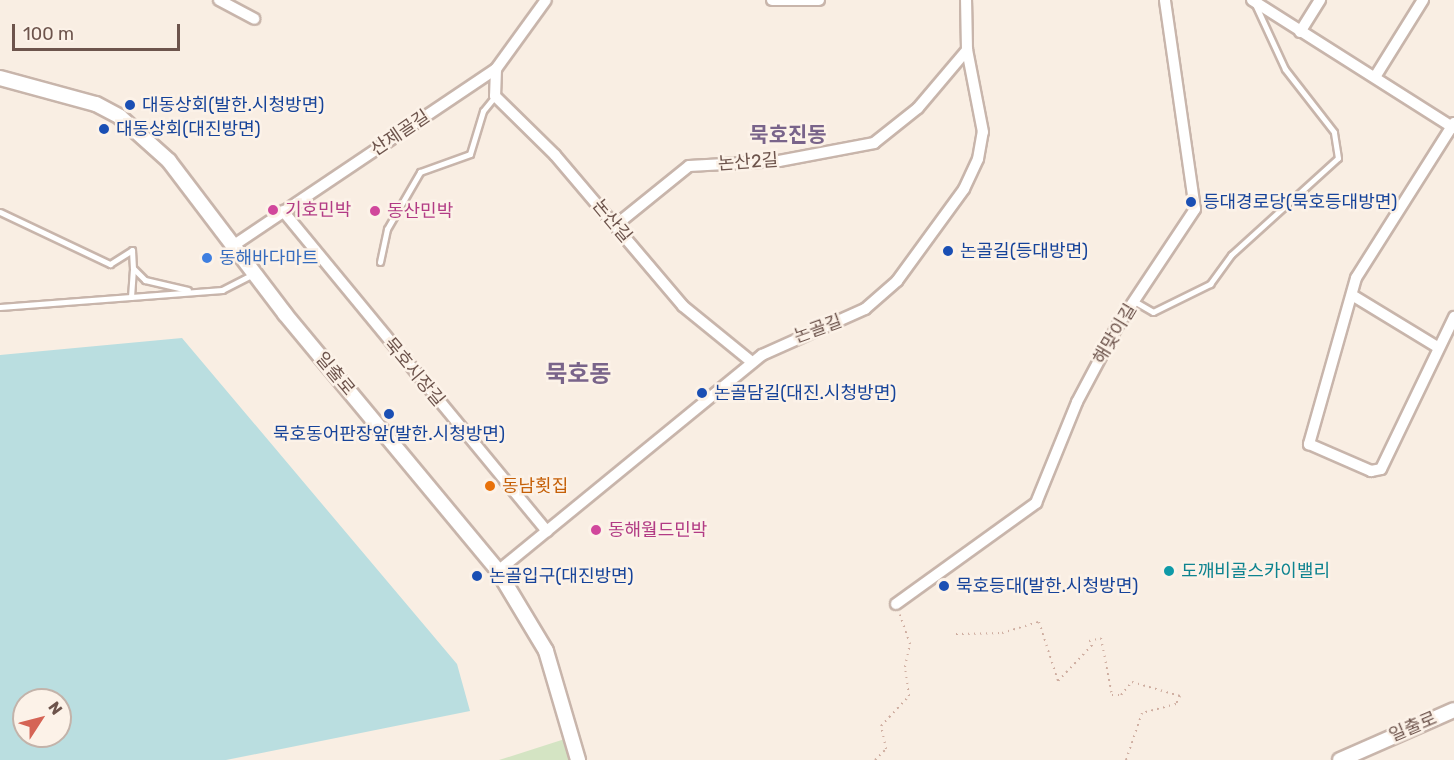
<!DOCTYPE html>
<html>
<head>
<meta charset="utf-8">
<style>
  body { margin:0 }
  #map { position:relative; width:1454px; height:760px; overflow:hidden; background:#f9eee3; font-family:Rubik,"Noto Sans KR",sans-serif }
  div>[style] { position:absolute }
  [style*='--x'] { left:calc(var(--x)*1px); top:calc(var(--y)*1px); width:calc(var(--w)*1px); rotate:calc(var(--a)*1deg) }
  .green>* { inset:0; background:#d4e4c3 }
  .water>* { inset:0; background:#badee0 }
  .path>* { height:2px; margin-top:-1px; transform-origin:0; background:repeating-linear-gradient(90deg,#cfaea1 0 1.5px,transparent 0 6px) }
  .roads { filter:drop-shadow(2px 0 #c8b5ab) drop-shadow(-2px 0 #c8b5ab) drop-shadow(0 2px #c8b5ab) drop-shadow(0 -2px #c8b5ab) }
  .service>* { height:5px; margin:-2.5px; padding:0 2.5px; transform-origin:2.5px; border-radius:2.5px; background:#fff }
  .minor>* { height:10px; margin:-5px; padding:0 5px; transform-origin:5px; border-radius:5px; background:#fff }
  .tertiary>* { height:14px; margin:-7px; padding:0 7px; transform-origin:7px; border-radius:7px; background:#fff }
  .dots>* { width:16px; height:16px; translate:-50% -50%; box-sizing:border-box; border:3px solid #fcf2e8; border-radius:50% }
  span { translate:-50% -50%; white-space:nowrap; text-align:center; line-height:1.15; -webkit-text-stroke:5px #fcf2e8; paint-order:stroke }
  .transit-label { font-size:18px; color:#164399 }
  .left { translate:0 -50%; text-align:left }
  .street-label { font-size:18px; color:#6d544c }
  .hotel-label { font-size:18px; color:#b23c85 }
  .shop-label { font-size:18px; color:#366cbe }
  .food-label { font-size:18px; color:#c56008 }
  .culture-label { font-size:18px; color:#0d838f }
  .quarter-label { font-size:21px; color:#79648a; font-weight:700 }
  .district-label { font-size:24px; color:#79648a; font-weight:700 }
  .north { position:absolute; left:12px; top:688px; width:60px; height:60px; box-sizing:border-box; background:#fcf2e8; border:2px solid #c3b3aa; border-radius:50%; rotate:54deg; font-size:16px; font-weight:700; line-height:24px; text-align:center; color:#6d544c }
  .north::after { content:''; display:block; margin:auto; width:21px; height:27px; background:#d56455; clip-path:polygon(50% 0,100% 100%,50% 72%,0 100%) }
  .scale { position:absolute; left:12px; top:24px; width:168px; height:27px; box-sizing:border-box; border:3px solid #6d544c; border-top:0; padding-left:8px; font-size:18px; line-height:21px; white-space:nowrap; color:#6d544c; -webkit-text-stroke:4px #fcf2e8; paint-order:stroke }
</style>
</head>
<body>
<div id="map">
  <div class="green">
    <div style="clip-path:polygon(571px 737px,579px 760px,499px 760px)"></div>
  </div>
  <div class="water">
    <div style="clip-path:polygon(evenodd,182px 338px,457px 664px,470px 711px,226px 760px,0 760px,0 355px,182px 338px,24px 700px,60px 700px,60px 736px,24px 736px,24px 700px)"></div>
  </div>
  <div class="path">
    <div style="--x:956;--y:634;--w:46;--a:-1.2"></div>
    <div style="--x:1002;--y:633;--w:39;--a:-17"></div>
    <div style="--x:1039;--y:622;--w:62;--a:72.1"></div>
    <div style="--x:1058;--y:681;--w:52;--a:-46.5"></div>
    <div style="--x:1089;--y:641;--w:12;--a:-14"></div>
    <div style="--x:1101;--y:638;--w:58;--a:79.1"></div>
    <div style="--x:1112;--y:695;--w:9;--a:0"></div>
    <div style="--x:1121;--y:695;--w:17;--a:-50"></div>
    <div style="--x:1132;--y:682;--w:50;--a:16.3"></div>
    <div style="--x:1180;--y:696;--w:9;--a:117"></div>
    <div style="--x:1176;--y:704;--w:35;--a:165"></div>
    <div style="--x:1142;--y:713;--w:50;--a:108.8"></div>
    <div style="--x:875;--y:760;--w:16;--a:-45"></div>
    <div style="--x:886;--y:749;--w:24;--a:-102"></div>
    <div style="--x:881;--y:726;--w:41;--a:-47"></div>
    <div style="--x:909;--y:696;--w:29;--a:-98"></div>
    <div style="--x:905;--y:667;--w:24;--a:-78"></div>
    <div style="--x:910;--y:644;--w:31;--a:-109"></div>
  </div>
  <div class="roads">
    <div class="service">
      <div style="--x:0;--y:212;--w:122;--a:25.3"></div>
      <div style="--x:110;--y:264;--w:26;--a:-32"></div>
      <div style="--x:132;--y:250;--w:18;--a:87"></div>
      <div style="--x:133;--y:268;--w:17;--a:45"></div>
      <div style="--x:145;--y:280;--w:44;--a:13.1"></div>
      <div style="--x:380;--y:262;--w:34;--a:-78"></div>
      <div style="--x:387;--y:229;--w:66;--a:-59.9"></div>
      <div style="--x:420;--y:172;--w:53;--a:-19.8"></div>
      <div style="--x:470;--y:154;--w:45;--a:-73.2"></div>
      <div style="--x:483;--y:111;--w:19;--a:-51"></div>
      <div style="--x:131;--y:297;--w:27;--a:-86"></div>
      <div style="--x:1134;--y:301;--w:22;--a:30"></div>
      <div style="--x:1153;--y:312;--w:64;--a:-26.2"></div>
      <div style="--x:1210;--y:284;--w:36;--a:-54"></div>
      <div style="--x:1231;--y:255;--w:144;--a:-42.2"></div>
      <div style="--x:1338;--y:158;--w:26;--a:-99"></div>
      <div style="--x:1334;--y:132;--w:80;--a:-127.9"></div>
      <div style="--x:1285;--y:69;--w:72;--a:-114.8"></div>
      <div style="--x:0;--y:307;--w:223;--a:-4.4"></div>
      <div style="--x:222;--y:290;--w:34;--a:-27"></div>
    </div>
    <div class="minor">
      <div style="--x:219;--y:0;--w:40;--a:28"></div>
      <div style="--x:772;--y:0;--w:47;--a:0"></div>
      <div style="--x:1252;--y:0;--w:239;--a:32.4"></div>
      <div style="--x:1300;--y:32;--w:38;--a:-58"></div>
      <div style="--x:496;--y:69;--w:27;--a:92"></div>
      <div style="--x:495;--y:96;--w:84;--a:44.5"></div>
      <div style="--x:555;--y:155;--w:198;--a:49.7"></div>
      <div style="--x:683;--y:306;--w:89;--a:39.1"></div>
      <div style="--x:1375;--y:77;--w:91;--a:-58.1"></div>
      <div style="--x:1454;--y:123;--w:183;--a:122.3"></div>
      <div style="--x:1356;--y:278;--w:173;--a:105.8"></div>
      <div style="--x:1309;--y:444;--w:68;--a:23.5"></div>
      <div style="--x:1371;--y:471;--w:10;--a:-11"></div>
      <div style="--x:1381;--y:469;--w:169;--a:-64.3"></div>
      <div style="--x:283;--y:211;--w:415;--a:50.5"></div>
      <div style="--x:616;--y:225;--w:94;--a:-38.9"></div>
      <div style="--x:689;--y:166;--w:90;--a:-3.2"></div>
      <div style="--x:779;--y:161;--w:97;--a:-10.7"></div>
      <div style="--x:874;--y:143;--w:56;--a:-38.5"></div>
      <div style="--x:918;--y:108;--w:76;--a:-49.8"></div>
      <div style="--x:234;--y:245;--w:316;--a:-33.9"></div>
      <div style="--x:496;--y:69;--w:85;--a:-54.1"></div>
      <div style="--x:1352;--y:295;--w:98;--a:31.3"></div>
      <div style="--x:498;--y:571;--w:341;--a:-39.3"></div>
      <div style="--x:762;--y:355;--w:113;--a:-24.1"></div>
      <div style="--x:865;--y:309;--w:43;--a:-41.2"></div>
      <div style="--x:897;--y:281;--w:114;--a:-53.9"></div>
      <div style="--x:964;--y:189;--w:33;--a:-65"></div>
      <div style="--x:978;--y:159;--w:27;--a:-80"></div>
      <div style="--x:983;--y:132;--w:84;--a:-101"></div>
      <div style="--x:967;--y:50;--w:50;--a:-91.1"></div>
      <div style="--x:896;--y:604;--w:173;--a:-35.8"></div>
      <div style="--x:1036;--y:503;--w:109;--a:-67.9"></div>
      <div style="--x:1077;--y:402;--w:87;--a:-62"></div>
      <div style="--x:1118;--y:325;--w:139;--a:-56.4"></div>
      <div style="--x:1195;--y:209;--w:211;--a:-98.2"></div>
    </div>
    <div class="tertiary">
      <div style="--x:0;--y:78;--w:99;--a:15.2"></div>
      <div style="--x:96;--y:104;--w:27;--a:28"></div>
      <div style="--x:120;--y:117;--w:66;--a:41.9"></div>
      <div style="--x:169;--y:161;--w:192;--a:52.8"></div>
      <div style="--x:285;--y:314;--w:334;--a:50.3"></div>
      <div style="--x:498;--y:571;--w:93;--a:59"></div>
      <div style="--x:546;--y:651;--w:114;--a:73.6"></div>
      <div style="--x:1340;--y:760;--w:124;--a:-23.7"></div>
    </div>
  </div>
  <div class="dots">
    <div style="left:130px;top:105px;background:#1a4fb4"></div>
    <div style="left:104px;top:129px;background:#1a4fb4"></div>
    <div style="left:1191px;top:202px;background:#1a4fb4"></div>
    <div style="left:273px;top:210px;background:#d1479c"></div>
    <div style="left:375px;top:211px;background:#d1479c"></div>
    <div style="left:948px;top:251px;background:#1a4fb4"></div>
    <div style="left:207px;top:258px;background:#3f7fe0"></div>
    <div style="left:702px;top:393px;background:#1a4fb4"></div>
    <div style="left:389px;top:414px;background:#1a4fb4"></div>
    <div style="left:490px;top:486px;background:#e8710a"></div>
    <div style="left:596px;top:530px;background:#d1479c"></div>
    <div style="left:1169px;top:571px;background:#0f9aa8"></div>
    <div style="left:477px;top:576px;background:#1a4fb4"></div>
    <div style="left:944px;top:586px;background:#1a4fb4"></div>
  </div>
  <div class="transit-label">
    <span class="left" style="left:142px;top:105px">대동상회(발한.시청방면)</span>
    <span class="left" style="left:116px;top:129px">대동상회(대진방면)</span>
    <span class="left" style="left:1203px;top:202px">등대경로당(묵호등대방면)</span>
    <span class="left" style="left:960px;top:251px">논골길(등대방면)</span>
    <span class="left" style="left:714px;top:393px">논골담길(대진.시청방면)</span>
    <span style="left:389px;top:434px">묵호동어판장앞(발한.시청방면)</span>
    <span class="left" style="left:489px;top:576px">논골입구(대진방면)</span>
    <span class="left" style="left:956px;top:586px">묵호등대(발한.시청방면)</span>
  </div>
  <div class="street-label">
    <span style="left:400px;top:133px;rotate:-34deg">산제골길</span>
    <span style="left:748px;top:162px;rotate:-4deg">논산2길</span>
    <span style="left:612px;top:221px;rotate:50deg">논산길</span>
    <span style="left:818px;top:329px;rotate:-20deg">논골길</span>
    <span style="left:1115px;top:334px;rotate:-59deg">해맞이길</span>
    <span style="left:414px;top:372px;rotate:50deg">묵호시장길</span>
    <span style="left:335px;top:374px;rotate:50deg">일출로</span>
    <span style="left:1413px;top:727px;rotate:-23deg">일출로</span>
  </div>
  <div class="hotel-label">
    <span class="left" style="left:285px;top:210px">기호민박</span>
    <span class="left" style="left:387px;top:211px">동산민박</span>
    <span class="left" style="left:608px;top:530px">동해월드민박</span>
  </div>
  <div class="shop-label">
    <span class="left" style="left:219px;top:258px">동해바다마트</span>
  </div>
  <div class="food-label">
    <span class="left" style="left:502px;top:486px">동남횟집</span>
  </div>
  <div class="culture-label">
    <span class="left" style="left:1181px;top:571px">도깨비골스카이밸리</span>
  </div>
  <div class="quarter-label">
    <span style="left:788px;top:135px">묵호진동</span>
  </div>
  <div class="district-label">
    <span style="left:578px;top:375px">묵호동</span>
  </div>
  <div class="north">N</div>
  <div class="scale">100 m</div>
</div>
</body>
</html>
